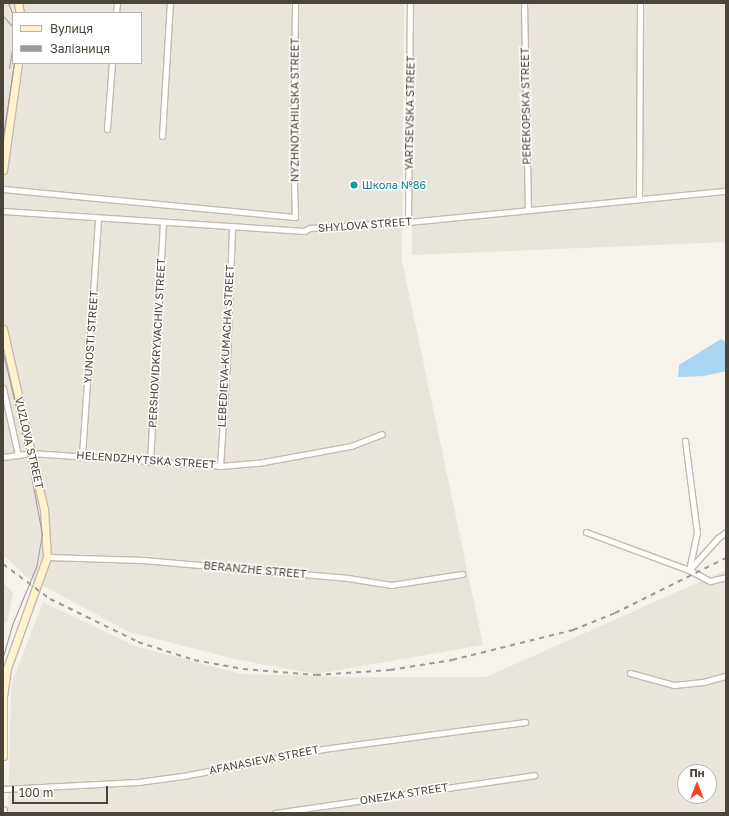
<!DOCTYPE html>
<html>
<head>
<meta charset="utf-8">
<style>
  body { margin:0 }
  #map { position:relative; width:729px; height:816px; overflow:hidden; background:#f6f3ec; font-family:"Golos Text",sans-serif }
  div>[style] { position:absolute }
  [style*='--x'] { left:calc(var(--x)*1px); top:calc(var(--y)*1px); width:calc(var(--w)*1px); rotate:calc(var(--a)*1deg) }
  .residential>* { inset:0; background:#eae5da }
  .industrial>* { inset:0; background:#e6e2dd }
  .water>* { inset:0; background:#a9d4f2 }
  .roads { filter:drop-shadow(1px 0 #c2bbae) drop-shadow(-1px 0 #c2bbae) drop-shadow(0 1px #c2bbae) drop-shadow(0 -1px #c2bbae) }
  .street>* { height:5px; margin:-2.5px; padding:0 2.5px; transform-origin:2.5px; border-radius:2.5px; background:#fff }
  .secondary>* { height:7px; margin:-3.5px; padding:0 3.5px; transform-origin:3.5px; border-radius:3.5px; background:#fff3cd }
  .tram>* { height:1px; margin:-0.5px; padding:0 0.5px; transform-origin:0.5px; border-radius:0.5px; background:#9a9a9a }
  .rail>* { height:2px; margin-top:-1px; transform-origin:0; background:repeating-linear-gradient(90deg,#9a9a9a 0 5px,transparent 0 10px) }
  .dots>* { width:11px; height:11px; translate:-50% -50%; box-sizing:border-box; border:2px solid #fff; border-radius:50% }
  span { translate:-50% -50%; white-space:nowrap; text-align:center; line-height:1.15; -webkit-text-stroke:3px #fff; paint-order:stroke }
  .street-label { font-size:11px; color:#4b4439 }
  .culture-label { font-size:11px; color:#0d838f }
  .left { translate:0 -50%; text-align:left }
  .frame { position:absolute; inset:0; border:4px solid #4b4439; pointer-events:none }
  .legend { position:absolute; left:12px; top:12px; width:130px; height:52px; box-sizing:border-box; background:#fff; border:1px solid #b7b4b0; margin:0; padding:5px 7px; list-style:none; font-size:12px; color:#4b4439 }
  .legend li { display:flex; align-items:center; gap:8px; height:20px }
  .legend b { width:20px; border:1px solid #b7b4b0 }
  .north { position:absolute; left:677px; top:764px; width:40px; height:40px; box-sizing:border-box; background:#fff; border:1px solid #b7b4b0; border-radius:50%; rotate:0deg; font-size:11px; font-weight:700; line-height:16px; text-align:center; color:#4b4439 }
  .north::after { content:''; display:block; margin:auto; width:14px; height:18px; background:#fc3f1d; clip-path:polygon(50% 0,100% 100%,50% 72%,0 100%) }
  .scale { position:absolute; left:12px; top:786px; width:96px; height:18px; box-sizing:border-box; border:2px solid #4b4439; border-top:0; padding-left:5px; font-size:12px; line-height:14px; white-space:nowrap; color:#4b4439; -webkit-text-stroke:3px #fff; paint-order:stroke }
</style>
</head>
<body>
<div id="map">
  <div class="residential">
    <div style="clip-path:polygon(evenodd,3px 3px,404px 3px,402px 261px,483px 645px,316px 674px,239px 660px,129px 632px,27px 577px,3px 555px,3px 3px,13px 13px,141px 13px,141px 63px,13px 63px,13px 13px)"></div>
    <div style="clip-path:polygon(413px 3px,726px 3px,726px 242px,412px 255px)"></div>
    <div style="clip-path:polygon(evenodd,726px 570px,726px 813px,8px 813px,11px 685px,43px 602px,135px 646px,241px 674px,356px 677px,486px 677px,726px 570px,685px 772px,709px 772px,709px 796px,685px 796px,685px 772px)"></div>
  </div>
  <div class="industrial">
    <div style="clip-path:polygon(3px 582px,13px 593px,7px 623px,3px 623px)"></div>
  </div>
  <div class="water">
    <div style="clip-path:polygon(721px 339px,726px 342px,726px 371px,704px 376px,678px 377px,679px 365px)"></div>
  </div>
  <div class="roads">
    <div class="street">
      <div style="--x:524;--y:3;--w:207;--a:88.9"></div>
      <div style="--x:116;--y:13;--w:10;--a:-84"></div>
      <div style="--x:107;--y:129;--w:66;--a:-85.7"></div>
      <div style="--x:162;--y:136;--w:133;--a:-86.6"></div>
      <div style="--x:3;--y:189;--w:293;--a:5.5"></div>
      <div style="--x:295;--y:217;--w:67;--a:-91.7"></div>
      <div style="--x:293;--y:150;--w:147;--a:-89.2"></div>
      <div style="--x:639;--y:198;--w:195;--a:-89.7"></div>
      <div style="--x:3;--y:211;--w:302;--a:3.8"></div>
      <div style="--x:304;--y:231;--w:7;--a:-27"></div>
      <div style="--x:310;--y:228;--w:98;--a:-3.5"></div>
      <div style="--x:408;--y:222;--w:320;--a:-5.6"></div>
      <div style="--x:408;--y:222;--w:219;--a:-89.5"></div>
      <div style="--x:3;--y:388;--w:69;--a:77.4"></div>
      <div style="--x:82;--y:455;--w:237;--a:-86.1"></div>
      <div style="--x:3;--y:457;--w:28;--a:-8"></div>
      <div style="--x:31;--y:453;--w:189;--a:3.9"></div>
      <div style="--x:220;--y:466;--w:38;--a:-5"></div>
      <div style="--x:258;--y:463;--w:95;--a:-10.4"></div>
      <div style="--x:351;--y:446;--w:33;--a:-21"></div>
      <div style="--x:150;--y:462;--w:239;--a:-86.9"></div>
      <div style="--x:220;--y:466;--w:106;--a:-86.2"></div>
      <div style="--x:227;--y:360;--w:133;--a:-87.8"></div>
      <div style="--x:586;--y:532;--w:110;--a:20.3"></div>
      <div style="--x:689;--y:570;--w:38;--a:-78"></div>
      <div style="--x:697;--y:533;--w:93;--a:-97.4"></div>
      <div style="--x:726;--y:532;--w:10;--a:143"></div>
      <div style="--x:718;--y:538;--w:43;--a:132.2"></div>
      <div style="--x:689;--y:570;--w:24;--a:28"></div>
      <div style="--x:710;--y:581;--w:16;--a:-14"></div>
      <div style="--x:47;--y:557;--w:96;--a:1.8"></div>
      <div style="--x:143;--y:560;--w:206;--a:5"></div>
      <div style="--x:348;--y:578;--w:44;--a:9.2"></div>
      <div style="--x:391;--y:585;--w:72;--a:-8.8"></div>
      <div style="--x:630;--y:673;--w:46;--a:15.3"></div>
      <div style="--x:674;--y:685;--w:29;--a:-6"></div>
      <div style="--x:703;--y:682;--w:24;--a:-15"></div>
      <div style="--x:3;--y:789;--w:135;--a:-3"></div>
      <div style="--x:138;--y:782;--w:45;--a:-7.6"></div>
      <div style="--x:183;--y:776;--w:143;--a:-10.9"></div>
      <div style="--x:323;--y:749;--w:204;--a:-7.6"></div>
      <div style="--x:275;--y:813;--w:262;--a:-8.3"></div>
    </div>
    <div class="secondary">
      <div style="--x:18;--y:3;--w:10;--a:79"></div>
      <div style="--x:3;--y:170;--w:108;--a:-82"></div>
      <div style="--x:3;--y:329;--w:185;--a:77.2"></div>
      <div style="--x:44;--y:509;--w:48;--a:86.4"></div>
      <div style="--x:47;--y:557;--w:118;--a:109.8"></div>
      <div style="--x:7;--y:668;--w:30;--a:98"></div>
      <div style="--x:3;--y:698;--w:58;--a:90"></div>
      <div style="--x:3;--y:810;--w:3;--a:90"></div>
    </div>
  </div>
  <div class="tram">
    <div style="--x:8;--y:3;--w:13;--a:67"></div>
    <div style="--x:3;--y:16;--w:15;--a:48"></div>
    <div style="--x:9;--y:68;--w:26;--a:-81"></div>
    <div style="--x:3;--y:136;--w:74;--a:-81.4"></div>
    <div style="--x:3;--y:353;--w:104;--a:76.6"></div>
    <div style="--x:27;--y:454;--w:81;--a:79.4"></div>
    <div style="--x:42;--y:534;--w:34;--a:100"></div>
    <div style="--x:36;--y:567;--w:63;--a:112.5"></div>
    <div style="--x:12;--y:625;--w:32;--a:106"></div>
  </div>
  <div class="rail">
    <div style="--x:3;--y:564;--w:59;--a:36.7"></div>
    <div style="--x:50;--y:599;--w:98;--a:26"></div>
    <div style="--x:138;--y:642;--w:59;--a:17.8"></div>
    <div style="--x:194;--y:660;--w:50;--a:10.4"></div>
    <div style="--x:243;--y:669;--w:73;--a:4.7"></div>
    <div style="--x:316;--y:675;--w:74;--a:-3.9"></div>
    <div style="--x:390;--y:670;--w:63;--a:-9.2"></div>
    <div style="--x:452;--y:660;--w:125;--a:-13.9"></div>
    <div style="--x:573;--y:630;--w:45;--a:-22"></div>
    <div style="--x:615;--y:613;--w:124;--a:-26.4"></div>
  </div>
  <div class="dots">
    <div style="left:354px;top:185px;background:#0f9aa8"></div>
  </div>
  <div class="street-label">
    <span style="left:526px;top:106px;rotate:-91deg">PEREKOPSKA STREET</span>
    <span style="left:295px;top:110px;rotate:-90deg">NYZHNOTAHILSKA STREET</span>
    <span style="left:410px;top:113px;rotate:-89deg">YARTSEVSKA STREET</span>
    <span style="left:365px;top:225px;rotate:-4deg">SHYLOVA STREET</span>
    <span style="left:91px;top:337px;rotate:-86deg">YUNOSTI STREET</span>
    <span style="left:157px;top:343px;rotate:-87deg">PERSHOVIDKRYVACHIV STREET</span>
    <span style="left:226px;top:346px;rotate:-87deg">LEBEDIEVA-KUMACHA STREET</span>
    <span style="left:29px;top:443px;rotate:77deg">VUZLOVA STREET</span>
    <span style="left:146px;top:460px;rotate:4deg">HELENDZHYTSKA STREET</span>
    <span style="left:255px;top:570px;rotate:5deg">BERANZHE STREET</span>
    <span style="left:264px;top:760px;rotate:-11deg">AFANASIEVA STREET</span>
    <span style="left:404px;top:794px;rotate:-9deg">ONEZKA STREET</span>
  </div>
  <div class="culture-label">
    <span class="left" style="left:362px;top:185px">Школа №86</span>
  </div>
  <div class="frame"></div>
  <ul class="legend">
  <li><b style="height:5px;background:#fff3cd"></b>Вулиця</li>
  <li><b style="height:5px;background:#9a9a9a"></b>Залізниця</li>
  </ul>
  <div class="north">Пн</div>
  <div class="scale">100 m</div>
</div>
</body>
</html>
